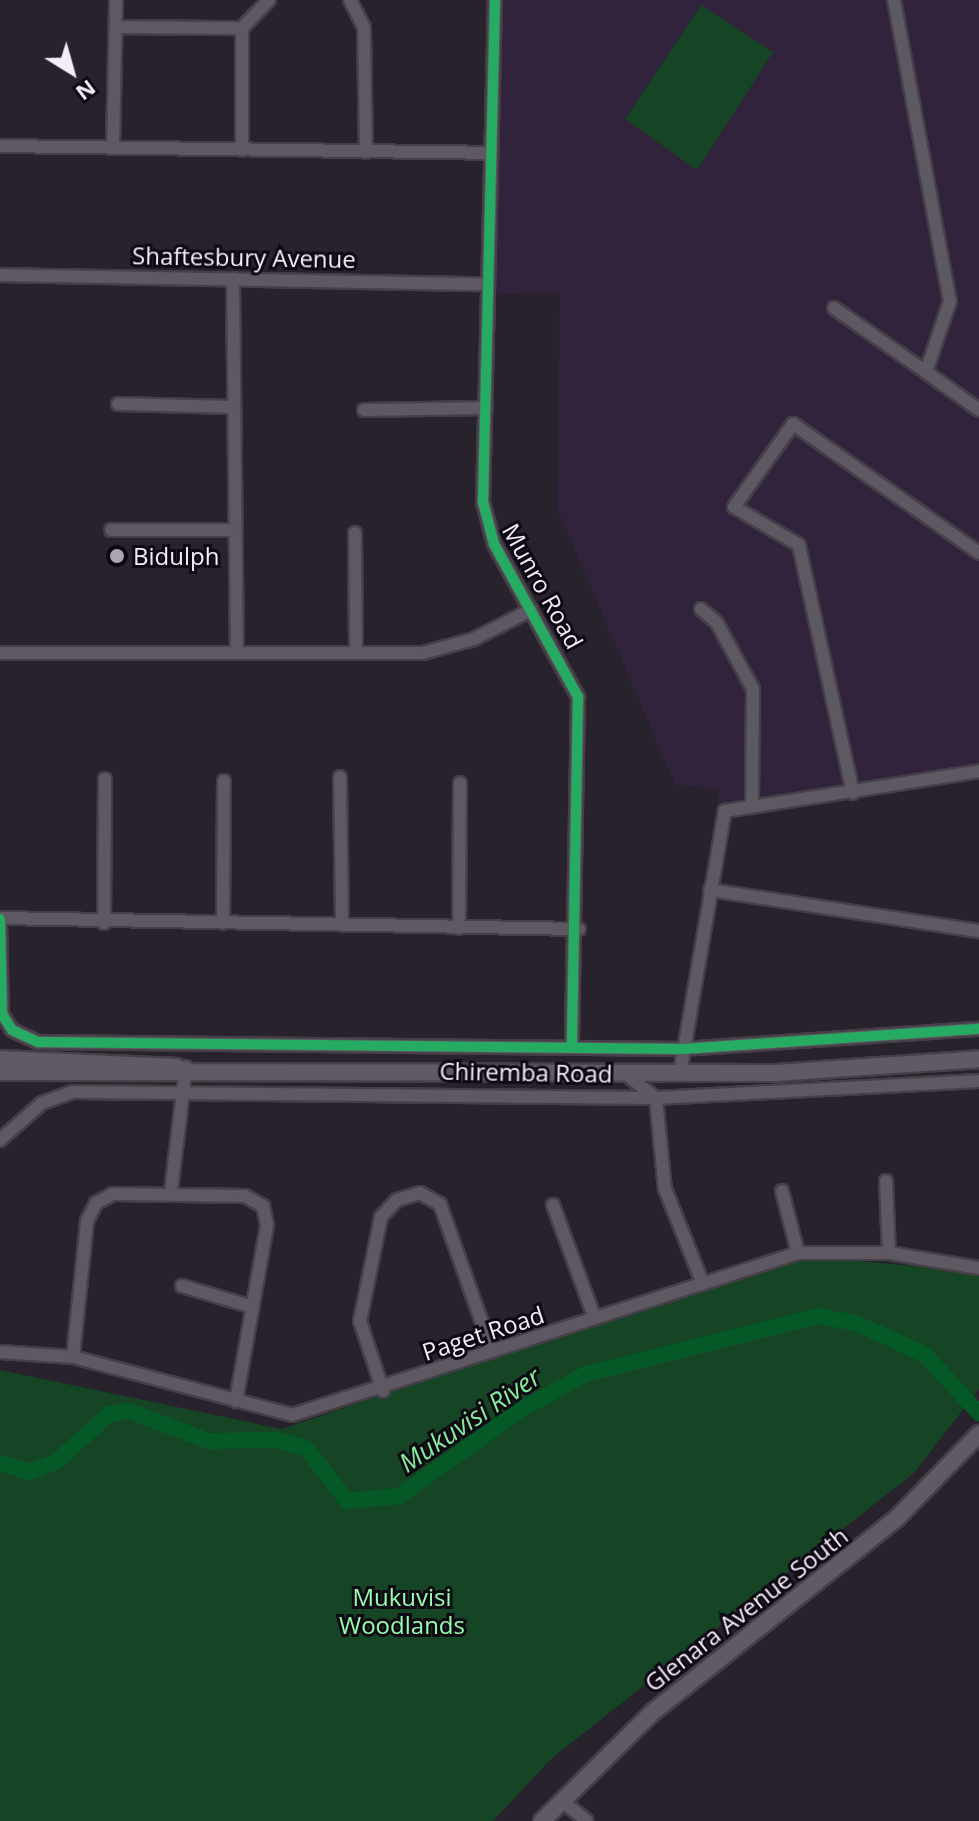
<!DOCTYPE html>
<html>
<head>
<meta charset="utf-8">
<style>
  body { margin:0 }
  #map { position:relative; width:979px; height:1821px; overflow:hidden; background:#28222c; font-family:"Open Sans",sans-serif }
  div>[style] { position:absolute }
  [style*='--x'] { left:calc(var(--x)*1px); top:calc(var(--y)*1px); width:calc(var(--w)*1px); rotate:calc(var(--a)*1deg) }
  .built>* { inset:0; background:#32233c }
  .green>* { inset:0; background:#154524 }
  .river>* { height:16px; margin:-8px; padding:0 8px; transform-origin:8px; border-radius:8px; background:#055927 }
  .roads { filter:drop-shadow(2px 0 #453f48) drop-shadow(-2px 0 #453f48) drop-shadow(0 2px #453f48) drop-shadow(0 -2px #453f48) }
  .minor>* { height:12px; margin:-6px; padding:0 6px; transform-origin:6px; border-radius:6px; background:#5e5862 }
  .major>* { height:16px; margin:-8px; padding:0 8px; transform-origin:8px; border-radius:8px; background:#605966 }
  .cycleway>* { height:10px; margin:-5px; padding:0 5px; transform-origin:5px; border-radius:5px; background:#26ab63 }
  .dots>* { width:22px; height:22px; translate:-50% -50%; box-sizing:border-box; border:4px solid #0f0913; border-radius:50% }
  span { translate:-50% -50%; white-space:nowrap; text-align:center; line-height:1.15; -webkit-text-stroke:6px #0f0913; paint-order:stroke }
  .street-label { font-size:24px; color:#f4ecfa }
  .poi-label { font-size:24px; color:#f4ecfa }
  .left { translate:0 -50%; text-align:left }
  .park-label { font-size:24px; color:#97fdac }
  .water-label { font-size:26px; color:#86ec9c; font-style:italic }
  .north { position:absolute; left:32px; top:32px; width:80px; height:80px; -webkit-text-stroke:6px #0f0913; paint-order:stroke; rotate:143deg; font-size:22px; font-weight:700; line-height:32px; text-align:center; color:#f4ecfa }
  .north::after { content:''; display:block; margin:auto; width:28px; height:36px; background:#f4ecfa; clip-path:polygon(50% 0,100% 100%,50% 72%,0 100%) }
</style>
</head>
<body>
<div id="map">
  <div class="built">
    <div style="clip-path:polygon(485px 0,979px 0,979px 777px,718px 805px,718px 790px,675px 784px,557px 508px,560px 293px,493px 294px)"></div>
  </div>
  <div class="green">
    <div style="clip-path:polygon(701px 5px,773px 52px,697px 170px,625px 119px)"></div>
    <div style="clip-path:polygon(794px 1255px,979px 1272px,979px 1389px,914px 1473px,552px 1758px,493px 1821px,0 1821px,0 1370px,282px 1429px)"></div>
  </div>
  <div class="river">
    <div style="--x:0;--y:1463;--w:30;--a:17"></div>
    <div style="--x:29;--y:1472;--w:30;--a:-21"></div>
    <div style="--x:57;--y:1461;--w:70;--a:-42.1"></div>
    <div style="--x:109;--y:1414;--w:20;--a:-9"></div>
    <div style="--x:129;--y:1411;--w:85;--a:20.6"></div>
    <div style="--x:209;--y:1441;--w:69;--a:-0.8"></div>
    <div style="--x:278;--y:1440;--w:30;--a:17"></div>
    <div style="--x:307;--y:1449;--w:66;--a:52.4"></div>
    <div style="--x:347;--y:1501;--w:52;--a:-5.5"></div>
    <div style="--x:399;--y:1496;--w:151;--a:-35.3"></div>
    <div style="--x:522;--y:1409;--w:73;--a:-28.7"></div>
    <div style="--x:586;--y:1374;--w:240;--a:-14"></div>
    <div style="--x:819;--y:1316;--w:38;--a:11"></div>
    <div style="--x:856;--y:1323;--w:75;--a:24.5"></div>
    <div style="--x:924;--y:1354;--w:81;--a:47"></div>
  </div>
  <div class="roads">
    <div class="minor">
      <div style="--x:350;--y:0;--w:31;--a:63"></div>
      <div style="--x:364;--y:28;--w:124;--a:89.1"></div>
      <div style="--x:495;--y:0;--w:502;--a:91.37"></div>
      <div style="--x:483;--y:502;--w:43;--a:75.3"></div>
      <div style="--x:494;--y:544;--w:175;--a:61.2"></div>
      <div style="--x:578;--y:697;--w:348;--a:91"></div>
      <div style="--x:894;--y:0;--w:306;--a:79.5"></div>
      <div style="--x:950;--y:301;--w:75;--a:108.7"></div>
      <div style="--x:926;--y:372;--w:65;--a:35.6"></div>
      <div style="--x:117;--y:27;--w:125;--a:0.5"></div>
      <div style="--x:242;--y:28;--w:122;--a:90"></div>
      <div style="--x:242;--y:28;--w:39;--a:-46"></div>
      <div style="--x:0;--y:146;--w:489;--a:0.8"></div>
      <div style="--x:113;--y:148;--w:148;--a:-88.8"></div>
      <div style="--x:0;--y:275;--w:487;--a:1.1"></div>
      <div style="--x:233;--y:279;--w:374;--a:89.4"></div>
      <div style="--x:834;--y:308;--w:112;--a:34.8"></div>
      <div style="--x:118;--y:404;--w:114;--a:1.5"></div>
      <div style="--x:364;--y:410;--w:122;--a:-0.9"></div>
      <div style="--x:111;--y:530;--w:122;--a:0"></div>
      <div style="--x:355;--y:533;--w:120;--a:89.5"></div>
      <div style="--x:701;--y:609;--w:21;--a:41"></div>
      <div style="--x:717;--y:623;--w:75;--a:61.4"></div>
      <div style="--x:753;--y:689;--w:114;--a:90.5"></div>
      <div style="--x:0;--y:653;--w:423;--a:0"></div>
      <div style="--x:423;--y:653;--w:53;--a:-15.4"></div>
      <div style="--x:474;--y:639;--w:64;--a:-27"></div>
      <div style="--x:340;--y:777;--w:148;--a:89.2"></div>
      <div style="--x:853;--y:793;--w:254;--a:-102.3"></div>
      <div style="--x:799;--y:545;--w:75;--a:-149.7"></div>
      <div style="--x:734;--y:507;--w:102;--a:-54.6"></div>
      <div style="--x:793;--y:424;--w:226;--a:34.7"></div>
      <div style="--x:710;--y:890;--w:272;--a:8.7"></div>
      <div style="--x:0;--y:918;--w:579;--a:1.09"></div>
      <div style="--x:0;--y:919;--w:95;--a:88.8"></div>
      <div style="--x:2;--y:1014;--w:19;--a:58"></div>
      <div style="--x:12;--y:1030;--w:29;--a:25"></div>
      <div style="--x:38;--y:1042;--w:644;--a:0.62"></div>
      <div style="--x:682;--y:1049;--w:298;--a:-3.9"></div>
      <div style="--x:104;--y:923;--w:144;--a:-89.6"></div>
      <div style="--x:223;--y:923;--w:142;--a:-89.6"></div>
      <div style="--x:459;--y:928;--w:145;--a:-89.6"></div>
      <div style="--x:680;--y:1073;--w:266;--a:-80.3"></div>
      <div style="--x:725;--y:811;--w:257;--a:-8.9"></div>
      <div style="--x:626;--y:1074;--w:38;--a:39"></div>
      <div style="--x:656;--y:1098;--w:91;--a:84.4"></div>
      <div style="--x:665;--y:1189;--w:102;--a:68.2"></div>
      <div style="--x:0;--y:1140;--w:56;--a:-41.4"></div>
      <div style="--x:42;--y:1103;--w:32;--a:-20"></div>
      <div style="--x:72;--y:1092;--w:584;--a:0.59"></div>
      <div style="--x:656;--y:1098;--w:323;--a:-3"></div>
      <div style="--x:886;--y:1181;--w:72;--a:87.6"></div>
      <div style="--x:171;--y:1191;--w:125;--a:-83.1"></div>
      <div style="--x:782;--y:1191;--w:64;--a:75.5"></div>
      <div style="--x:553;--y:1205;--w:121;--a:69.8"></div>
      <div style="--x:182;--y:1286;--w:74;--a:16.5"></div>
      <div style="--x:0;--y:1352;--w:73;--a:3.9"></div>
      <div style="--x:73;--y:1357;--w:227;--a:14.8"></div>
      <div style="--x:292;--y:1415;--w:531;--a:-17.75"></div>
      <div style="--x:798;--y:1253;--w:91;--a:0"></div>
      <div style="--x:889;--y:1253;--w:91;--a:9.5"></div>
      <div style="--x:73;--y:1357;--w:137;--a:-84.1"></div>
      <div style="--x:87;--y:1221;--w:20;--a:-63"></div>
      <div style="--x:96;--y:1203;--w:19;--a:-28"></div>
      <div style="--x:113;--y:1194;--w:132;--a:0.9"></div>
      <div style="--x:245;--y:1196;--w:21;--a:29"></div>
      <div style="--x:263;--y:1206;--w:19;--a:78"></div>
      <div style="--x:267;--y:1225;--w:179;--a:100"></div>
      <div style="--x:383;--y:1391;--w:74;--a:-108.2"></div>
      <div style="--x:360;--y:1321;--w:106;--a:-78.6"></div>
      <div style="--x:381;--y:1217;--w:23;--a:-47"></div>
      <div style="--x:397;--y:1200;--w:24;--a:-17"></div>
      <div style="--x:420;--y:1193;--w:23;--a:29"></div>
      <div style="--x:440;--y:1204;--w:156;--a:70.5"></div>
      <div style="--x:561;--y:1800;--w:33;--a:39"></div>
    </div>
    <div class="major">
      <div style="--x:0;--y:1059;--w:177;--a:2.6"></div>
      <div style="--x:0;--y:1072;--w:776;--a:0.07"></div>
      <div style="--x:776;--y:1073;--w:203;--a:-3.9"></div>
      <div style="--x:542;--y:1821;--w:156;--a:-44.5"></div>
      <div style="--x:653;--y:1712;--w:313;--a:-38.5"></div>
      <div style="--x:898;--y:1517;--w:116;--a:-45.7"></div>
    </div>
  </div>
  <div class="cycleway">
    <div style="--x:495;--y:0;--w:502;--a:91.37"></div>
    <div style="--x:483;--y:502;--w:43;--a:75.3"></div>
    <div style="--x:494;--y:544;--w:175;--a:61.2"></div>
    <div style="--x:578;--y:697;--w:348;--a:91"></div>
    <div style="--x:0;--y:919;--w:95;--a:88.8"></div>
    <div style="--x:2;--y:1014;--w:19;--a:58"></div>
    <div style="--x:12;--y:1030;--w:29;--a:25"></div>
    <div style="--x:38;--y:1042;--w:644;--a:0.62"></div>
    <div style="--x:682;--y:1049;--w:298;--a:-3.9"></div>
  </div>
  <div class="dots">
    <div style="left:117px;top:556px;background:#ada5b2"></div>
  </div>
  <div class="street-label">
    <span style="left:244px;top:257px;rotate:1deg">Shaftesbury Avenue</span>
    <span style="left:543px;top:586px;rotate:61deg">Munro Road</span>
    <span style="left:526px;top:1072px;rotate:1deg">Chiremba Road</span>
    <span style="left:483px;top:1333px;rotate:-18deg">Paget Road</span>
    <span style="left:746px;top:1609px;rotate:-38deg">Glenara Avenue South</span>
  </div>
  <div class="poi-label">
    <span class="left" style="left:133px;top:556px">Bidulph</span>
  </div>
  <div class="park-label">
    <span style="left:402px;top:1611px">Mukuvisi<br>Woodlands</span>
  </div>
  <div class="water-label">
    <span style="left:470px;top:1420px;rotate:-34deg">Mukuvisi River</span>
  </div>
  <div class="north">N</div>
</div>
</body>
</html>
